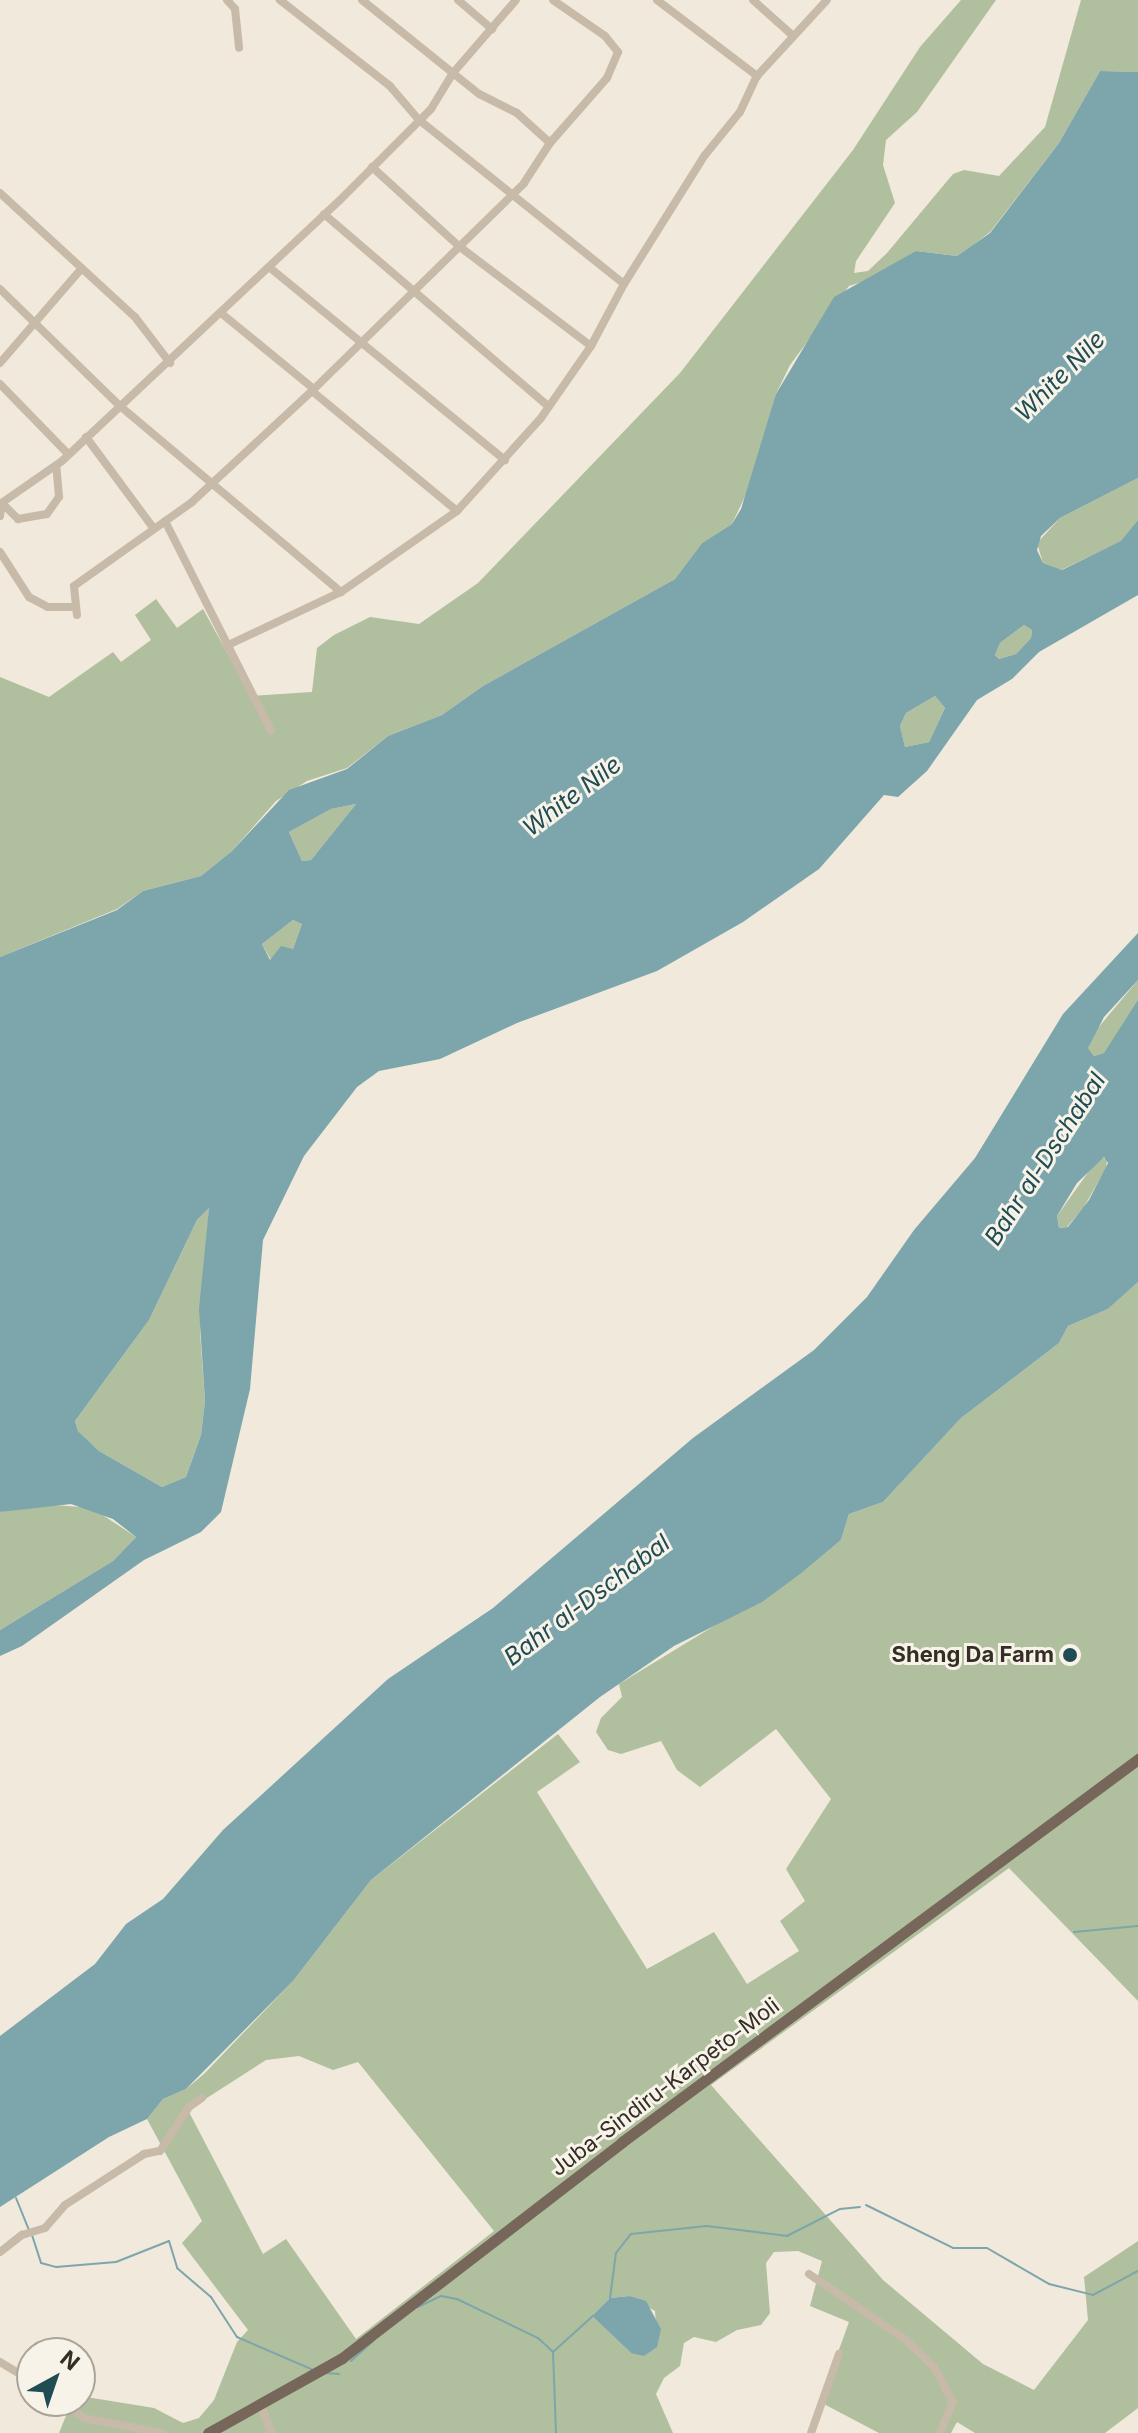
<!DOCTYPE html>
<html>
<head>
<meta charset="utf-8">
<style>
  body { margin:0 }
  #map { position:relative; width:1138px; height:2433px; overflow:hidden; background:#f0e9dc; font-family:Inter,sans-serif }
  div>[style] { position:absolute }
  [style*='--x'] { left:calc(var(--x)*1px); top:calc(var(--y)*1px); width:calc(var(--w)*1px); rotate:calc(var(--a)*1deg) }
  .green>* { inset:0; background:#b0bf9d }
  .water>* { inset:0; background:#7da5ac }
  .stream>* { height:2px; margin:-1px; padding:0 1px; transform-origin:1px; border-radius:1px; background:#7da5ac }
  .minor>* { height:8px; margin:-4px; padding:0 4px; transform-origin:4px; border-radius:4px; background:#c8baa9 }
  .major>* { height:11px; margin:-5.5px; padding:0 5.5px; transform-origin:5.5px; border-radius:5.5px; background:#76675a }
  .dots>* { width:22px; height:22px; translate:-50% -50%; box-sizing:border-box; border:4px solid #f8f3e8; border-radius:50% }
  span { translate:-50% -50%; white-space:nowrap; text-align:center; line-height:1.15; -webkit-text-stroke:6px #f8f3e8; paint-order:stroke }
  .poi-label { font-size:22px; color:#352e28; font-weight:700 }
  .right { translate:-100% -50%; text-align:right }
  .street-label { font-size:22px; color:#352e28 }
  .water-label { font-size:24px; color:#204c54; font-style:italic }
  .north { position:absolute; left:16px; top:2337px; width:80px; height:80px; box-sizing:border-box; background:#f8f3e8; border:2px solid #aaa49b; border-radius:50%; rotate:40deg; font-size:22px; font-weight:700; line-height:32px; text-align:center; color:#352e28 }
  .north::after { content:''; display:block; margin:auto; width:28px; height:36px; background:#204c54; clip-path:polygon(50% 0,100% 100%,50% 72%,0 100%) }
</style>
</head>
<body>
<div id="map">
  <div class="green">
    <div style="clip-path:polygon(961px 0,996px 0,917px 112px,886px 140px,883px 165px,895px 203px,856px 261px,854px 273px,868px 271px,887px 253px,953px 174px,964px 170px,999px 176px,1045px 127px,1081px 0,1138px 0,1138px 72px,1100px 71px,1059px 143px,990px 232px,973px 245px,957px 256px,916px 251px,872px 279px,849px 286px,790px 365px,776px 394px,754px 477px,732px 524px,702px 543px,675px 579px,483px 686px,442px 715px,388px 736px,347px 768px,307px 781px,276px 801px,232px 851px,201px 876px,143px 891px,117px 909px,0 957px,0 677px,49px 697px,113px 652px,121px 662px,151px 640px,135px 615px,156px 599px,177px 628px,203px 609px,251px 696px,312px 692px,317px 648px,334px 635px,370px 617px,419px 624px,478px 583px,680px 373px,853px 150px,920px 47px)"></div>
    <div style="clip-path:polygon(1138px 478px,1138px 520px,1122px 541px,1061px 570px,1043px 563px,1037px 543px,1060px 518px)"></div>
    <div style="clip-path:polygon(1024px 625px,1032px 630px,1031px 638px,1016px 654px,999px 659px,995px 655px,1000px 643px)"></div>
    <div style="clip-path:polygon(935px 696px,945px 708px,929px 742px,905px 747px,900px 726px,906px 713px)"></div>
    <div style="clip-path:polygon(356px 804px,311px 860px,302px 861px,289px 832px,331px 809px)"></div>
    <div style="clip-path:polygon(293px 920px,302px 924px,293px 949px,271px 960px,262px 944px)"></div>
    <div style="clip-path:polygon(1138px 980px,1138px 1000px,1127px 1023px,1104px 1053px,1094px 1056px,1088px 1048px,1093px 1034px)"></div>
    <div style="clip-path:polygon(1099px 1157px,1107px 1159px,1106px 1168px,1084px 1207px,1067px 1227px,1059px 1228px,1057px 1216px)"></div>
    <div style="clip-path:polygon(209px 1208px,200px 1332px,205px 1401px,201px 1435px,186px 1477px,162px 1487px,99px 1451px,78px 1431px,75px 1421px,149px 1320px,197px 1220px)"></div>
    <div style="clip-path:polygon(evenodd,1138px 1282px,1138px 2001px,1009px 1868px,711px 2085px,883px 2280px,983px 2364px,1034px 2390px,1088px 2320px,1084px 2277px,1138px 2241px,1138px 2408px,1105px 2433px,975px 2433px,957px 2422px,951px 2433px,879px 2433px,820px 2402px,849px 2322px,810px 2306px,822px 2261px,798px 2251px,774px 2252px,766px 2263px,770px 2313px,761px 2325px,737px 2330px,716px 2342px,694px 2337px,684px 2343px,680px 2366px,664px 2378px,656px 2394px,673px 2433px,59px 2433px,72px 2401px,80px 2396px,154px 2408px,183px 2423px,199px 2418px,214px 2400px,237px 2342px,248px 2330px,182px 2243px,202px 2221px,147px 2119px,163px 2099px,186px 2089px,204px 2074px,293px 1981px,371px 1880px,558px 1734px,580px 1762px,537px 1792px,647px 1969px,714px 1932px,747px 1984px,799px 1951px,780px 1921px,805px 1901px,786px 1869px,831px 1799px,776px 1729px,700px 1787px,677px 1770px,661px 1741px,621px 1754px,608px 1750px,596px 1732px,601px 1718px,622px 1697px,619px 1684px,804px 1571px,841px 1540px,849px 1514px,883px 1502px,961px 1418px,1059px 1343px,1068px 1326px,1108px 1309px,1138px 1282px,299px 2056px,333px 2070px,358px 2062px,494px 2231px,356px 2339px,286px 2239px,263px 2254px,188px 2110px,266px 2060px,299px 2056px,1138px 1282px,629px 2296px,655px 2311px,656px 2324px,631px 2353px,592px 2316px,610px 2298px,629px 2296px)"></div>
    <div style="clip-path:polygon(42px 1504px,92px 1508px,136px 1537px,113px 1561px,0 1630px,0 1512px)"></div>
  </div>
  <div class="water">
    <div style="clip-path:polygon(evenodd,1100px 71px,1138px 72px,1138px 478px,1060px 518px,1041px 536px,1037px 550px,1043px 563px,1062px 570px,1121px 541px,1138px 520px,1138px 595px,1039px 652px,1012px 679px,977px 700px,927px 771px,898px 797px,884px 795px,819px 869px,743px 922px,657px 971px,517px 1023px,440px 1059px,379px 1071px,357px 1087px,304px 1156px,263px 1240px,250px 1389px,221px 1512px,201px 1532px,144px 1560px,22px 1646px,0 1656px,0 1630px,113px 1561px,136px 1537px,113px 1519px,71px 1504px,0 1512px,0 957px,117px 910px,143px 891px,201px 876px,232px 851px,289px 790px,347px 769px,388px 736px,442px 715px,483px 686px,675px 579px,702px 543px,732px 524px,741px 509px,776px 394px,834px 297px,916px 251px,957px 256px,990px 233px,1059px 143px,1100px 71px,1024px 625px,1032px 630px,1031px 638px,1016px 654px,999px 659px,995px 655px,1000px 643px,1024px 625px,1100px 71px,935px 696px,945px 708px,929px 742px,905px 747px,900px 726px,906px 713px,935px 696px,1100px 71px,356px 804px,311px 860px,302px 861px,289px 832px,331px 809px,356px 804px,1100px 71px,293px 920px,302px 924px,293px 949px,281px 946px,270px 960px,262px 944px,293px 920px,1100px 71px,209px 1208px,199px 1309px,205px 1401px,201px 1435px,186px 1477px,162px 1487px,99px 1451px,78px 1431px,75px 1421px,149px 1320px,197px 1220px,209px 1208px)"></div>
    <div style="clip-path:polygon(evenodd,1138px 933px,1138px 980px,1104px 1017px,1088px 1048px,1094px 1056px,1104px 1053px,1138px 1000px,1138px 1282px,1108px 1309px,1068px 1326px,1059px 1343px,961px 1418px,883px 1502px,849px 1514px,841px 1540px,804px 1571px,762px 1602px,674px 1646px,600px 1697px,371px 1880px,293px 1981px,186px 2089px,163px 2099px,147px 2119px,109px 2137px,0 2207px,0 2036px,95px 1964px,126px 1924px,163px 1899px,223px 1830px,388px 1679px,493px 1608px,693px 1438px,814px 1350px,867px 1297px,914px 1230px,975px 1158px,1063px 1014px,1138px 933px,1104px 1157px,1108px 1163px,1089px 1200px,1068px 1227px,1059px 1228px,1057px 1216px,1077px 1183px,1104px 1157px)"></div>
    <div style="clip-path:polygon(629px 2296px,646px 2301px,661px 2329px,657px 2347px,644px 2356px,631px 2353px,592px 2316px,610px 2298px)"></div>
  </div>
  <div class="stream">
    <div style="--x:1074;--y:1932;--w:64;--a:-5.4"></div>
    <div style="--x:16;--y:2198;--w:35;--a:68"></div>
    <div style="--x:866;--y:2205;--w:97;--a:26.3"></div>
    <div style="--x:953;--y:2248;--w:34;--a:0"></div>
    <div style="--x:987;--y:2248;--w:72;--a:30.1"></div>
    <div style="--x:1049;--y:2284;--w:45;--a:14"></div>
    <div style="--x:1093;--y:2295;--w:51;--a:-28.1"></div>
    <div style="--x:32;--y:2235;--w:29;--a:72"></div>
    <div style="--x:41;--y:2263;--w:16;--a:15"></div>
    <div style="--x:56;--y:2267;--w:60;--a:-4.8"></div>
    <div style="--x:116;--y:2262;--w:57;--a:-21.6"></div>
    <div style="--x:169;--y:2241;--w:28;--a:73"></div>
    <div style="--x:177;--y:2268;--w:45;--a:40.5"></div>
    <div style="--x:211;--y:2297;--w:48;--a:57"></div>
    <div style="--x:237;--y:2337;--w:81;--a:23.4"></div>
    <div style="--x:610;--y:2298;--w:45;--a:-82.4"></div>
    <div style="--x:616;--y:2253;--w:24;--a:-52"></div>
    <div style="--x:631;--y:2234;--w:76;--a:-6"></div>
    <div style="--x:707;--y:2226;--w:81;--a:7.1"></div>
    <div style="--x:787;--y:2236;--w:59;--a:-27"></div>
    <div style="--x:840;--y:2209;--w:20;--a:-6"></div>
    <div style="--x:418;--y:2307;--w:25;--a:-26"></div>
    <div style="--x:441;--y:2296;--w:16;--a:11"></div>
    <div style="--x:457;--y:2299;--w:90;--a:25.7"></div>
    <div style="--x:538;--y:2338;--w:21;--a:43"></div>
    <div style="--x:553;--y:2352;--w:81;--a:87.9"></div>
    <div style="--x:553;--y:2352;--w:54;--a:-42"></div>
    <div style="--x:351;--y:2361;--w:31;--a:-42"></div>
    <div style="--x:325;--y:2373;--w:14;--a:4"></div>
  </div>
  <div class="minor">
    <div style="--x:227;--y:0;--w:12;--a:48"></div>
    <div style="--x:235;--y:9;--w:39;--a:84"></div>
    <div style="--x:458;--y:0;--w:45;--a:40.5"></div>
    <div style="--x:657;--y:0;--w:126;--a:37.2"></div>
    <div style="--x:753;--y:0;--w:51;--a:41.8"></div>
    <div style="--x:550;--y:143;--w:86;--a:-48.8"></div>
    <div style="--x:607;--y:78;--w:28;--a:-67"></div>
    <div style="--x:618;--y:52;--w:21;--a:-129"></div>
    <div style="--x:605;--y:36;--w:63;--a:-145.3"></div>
    <div style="--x:372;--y:167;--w:119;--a:42.3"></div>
    <div style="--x:460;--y:247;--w:164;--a:37.1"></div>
    <div style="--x:0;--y:193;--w:183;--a:42.6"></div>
    <div style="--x:135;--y:317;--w:58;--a:52.7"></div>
    <div style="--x:324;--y:214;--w:296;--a:40.6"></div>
    <div style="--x:269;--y:267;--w:305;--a:39.3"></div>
    <div style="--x:624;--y:284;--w:152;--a:-57.9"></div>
    <div style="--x:705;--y:155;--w:55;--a:-50.9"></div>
    <div style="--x:740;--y:112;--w:40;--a:-65"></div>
    <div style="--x:757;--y:76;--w:103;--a:-47.4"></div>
    <div style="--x:0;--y:289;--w:168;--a:44.3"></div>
    <div style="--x:120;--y:406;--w:289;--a:40.1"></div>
    <div style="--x:221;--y:313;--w:120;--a:39.3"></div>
    <div style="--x:0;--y:363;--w:125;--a:-49.2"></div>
    <div style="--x:0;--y:384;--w:98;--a:45.8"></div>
    <div style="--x:312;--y:391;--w:188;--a:39.6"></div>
    <div style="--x:86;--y:437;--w:114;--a:53.5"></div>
    <div style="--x:2;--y:503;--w:23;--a:45"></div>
    <div style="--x:18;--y:519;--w:29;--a:-10"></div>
    <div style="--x:47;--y:514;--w:21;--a:-55"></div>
    <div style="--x:59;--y:497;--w:32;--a:-95"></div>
    <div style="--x:0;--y:504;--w:75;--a:-34.7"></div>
    <div style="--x:62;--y:461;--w:380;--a:-43.2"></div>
    <div style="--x:339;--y:201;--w:130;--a:-45"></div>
    <div style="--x:431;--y:109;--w:42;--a:-58.6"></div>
    <div style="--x:453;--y:73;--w:96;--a:-49.2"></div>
    <div style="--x:0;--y:516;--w:13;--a:-81"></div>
    <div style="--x:165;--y:521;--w:235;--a:63.2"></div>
    <div style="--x:0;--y:552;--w:54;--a:57.2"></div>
    <div style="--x:29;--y:597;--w:21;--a:28"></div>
    <div style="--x:48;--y:607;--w:27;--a:0"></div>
    <div style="--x:77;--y:615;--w:29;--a:-96"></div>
    <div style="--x:74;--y:586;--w:145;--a:-35.4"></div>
    <div style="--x:192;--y:502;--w:166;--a:-42.8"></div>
    <div style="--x:314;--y:389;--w:294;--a:-44.4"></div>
    <div style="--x:524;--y:183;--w:48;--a:-57"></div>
    <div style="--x:550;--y:143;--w:45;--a:-137.7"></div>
    <div style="--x:517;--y:113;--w:42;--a:-153.4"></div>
    <div style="--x:479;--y:94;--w:150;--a:-141.2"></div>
    <div style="--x:226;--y:646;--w:127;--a:-25.2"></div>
    <div style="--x:341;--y:592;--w:141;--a:-34.9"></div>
    <div style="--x:457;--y:511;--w:125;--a:-47.9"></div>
    <div style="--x:541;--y:418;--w:88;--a:-55.2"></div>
    <div style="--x:591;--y:346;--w:70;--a:-62"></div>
    <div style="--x:624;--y:284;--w:263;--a:-141.3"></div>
    <div style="--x:419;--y:120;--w:45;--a:-130.5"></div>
    <div style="--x:390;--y:86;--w:140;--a:-142"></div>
    <div style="--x:0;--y:2252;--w:28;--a:-38"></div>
    <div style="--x:22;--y:2235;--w:24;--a:-17"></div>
    <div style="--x:45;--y:2228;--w:30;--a:-49"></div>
    <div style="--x:65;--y:2205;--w:94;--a:-32.8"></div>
    <div style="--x:144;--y:2154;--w:16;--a:-11"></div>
    <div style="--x:160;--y:2151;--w:53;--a:-56.6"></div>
    <div style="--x:189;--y:2107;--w:16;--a:-35"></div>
    <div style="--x:809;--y:2274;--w:117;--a:34.2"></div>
    <div style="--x:906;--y:2340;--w:39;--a:44"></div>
    <div style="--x:934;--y:2367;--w:40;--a:62"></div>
    <div style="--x:953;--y:2402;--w:34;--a:113"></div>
    <div style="--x:0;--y:2362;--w:37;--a:31"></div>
    <div style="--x:59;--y:2401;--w:30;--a:34"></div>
    <div style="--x:84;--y:2418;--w:79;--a:10.9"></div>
    <div style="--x:261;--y:2405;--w:30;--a:70"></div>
    <div style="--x:811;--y:2433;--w:84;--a:-70.5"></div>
  </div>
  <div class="major">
    <div style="--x:208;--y:2433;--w:154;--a:-29.2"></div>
    <div style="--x:342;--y:2358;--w:354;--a:-37.6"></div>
    <div style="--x:622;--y:2142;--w:643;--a:-36.58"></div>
  </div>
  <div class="dots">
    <div style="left:1070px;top:1655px;background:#204c54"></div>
  </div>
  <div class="poi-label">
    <span class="right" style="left:1054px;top:1655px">Sheng Da Farm</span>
  </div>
  <div class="street-label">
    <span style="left:665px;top:2087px;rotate:-37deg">Juba-Sindiru-Karpeto-Moli</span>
  </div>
  <div class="water-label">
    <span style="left:1060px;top:376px;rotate:-45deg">White Nile</span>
    <span style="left:572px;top:796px;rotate:-37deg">White Nile</span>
    <span style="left:1045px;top:1159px;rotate:-57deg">Bahr al-Dschabal</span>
    <span style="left:587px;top:1600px;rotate:-37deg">Bahr al-Dschabal</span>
  </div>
  <div class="north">N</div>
</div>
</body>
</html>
